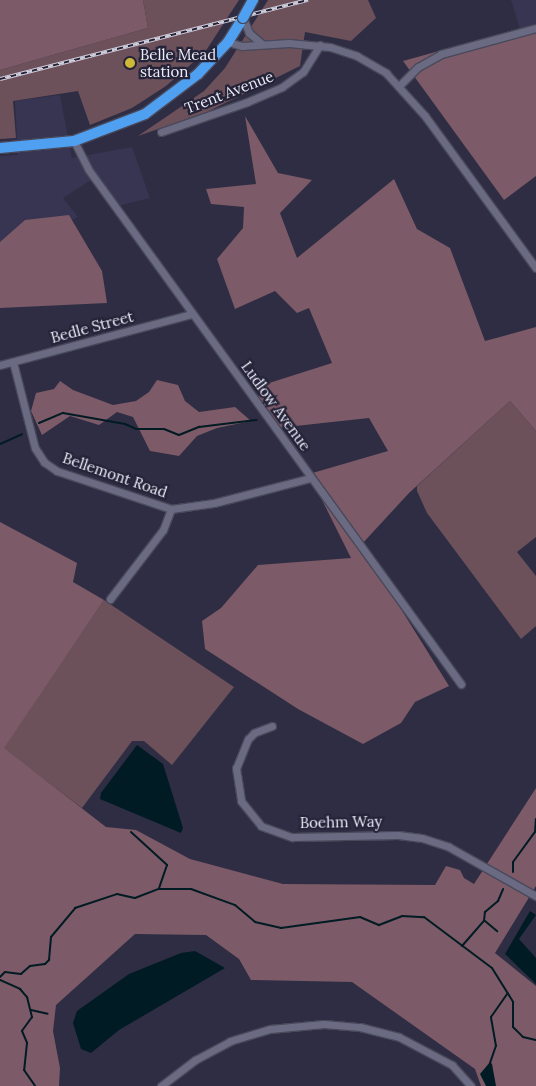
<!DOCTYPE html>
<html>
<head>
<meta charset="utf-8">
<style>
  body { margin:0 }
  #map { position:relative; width:536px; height:1086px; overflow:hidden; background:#2e2d43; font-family:Lora,serif }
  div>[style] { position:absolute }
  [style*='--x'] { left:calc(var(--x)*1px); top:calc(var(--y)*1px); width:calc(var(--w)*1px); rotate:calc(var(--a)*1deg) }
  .built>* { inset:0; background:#373552 }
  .green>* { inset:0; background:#6c505a }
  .forest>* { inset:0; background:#7c5a67 }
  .water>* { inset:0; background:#001b23 }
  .stream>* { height:2px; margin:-1px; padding:0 1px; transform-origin:1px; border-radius:1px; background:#001b23 }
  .roads { filter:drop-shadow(1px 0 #49495b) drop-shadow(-1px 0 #49495b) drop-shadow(0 1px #49495b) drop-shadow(0 -1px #49495b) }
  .minor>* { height:7px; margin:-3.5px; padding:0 3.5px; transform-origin:3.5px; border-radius:3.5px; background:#6a6a83 }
  .highway>* { height:10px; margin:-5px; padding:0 5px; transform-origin:5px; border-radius:5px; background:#50a0f1 }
  .rail>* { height:4px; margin-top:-2px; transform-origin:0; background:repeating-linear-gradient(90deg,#242338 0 5.5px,#cfcfde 0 11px); box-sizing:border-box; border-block:1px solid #cfcfde }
  .bridges { filter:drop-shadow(1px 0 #49495b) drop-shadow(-1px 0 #49495b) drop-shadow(0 1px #49495b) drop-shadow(0 -1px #49495b) }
  .highway-bridge>* { height:10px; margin:-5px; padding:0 5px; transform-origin:5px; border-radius:5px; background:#50a0f1 }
  .dots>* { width:14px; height:14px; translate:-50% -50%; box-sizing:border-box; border:2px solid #242338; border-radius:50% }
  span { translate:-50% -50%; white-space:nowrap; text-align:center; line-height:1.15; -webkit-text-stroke:4.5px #242338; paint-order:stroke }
  .poi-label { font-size:15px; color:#ececfa }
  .left { translate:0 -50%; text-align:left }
  .street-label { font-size:15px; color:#ececfa }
</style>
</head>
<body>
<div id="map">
  <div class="built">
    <div style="clip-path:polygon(511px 0,536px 0,536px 25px,520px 29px)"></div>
    <div style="clip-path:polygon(60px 95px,72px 158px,132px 147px,150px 198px,118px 206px,96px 177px,63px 198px,78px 217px,0 250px,0 156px,18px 155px,15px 101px)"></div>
  </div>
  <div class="green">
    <div style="clip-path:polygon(143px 0,239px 0,205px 52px,166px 86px,132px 108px,90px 125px,78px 91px,13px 101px,16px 138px,0 139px,0 70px,148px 28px)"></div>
    <div style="clip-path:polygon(268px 0,368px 0,376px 18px,351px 41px,305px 32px,300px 66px,207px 112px,138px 136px,204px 91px,225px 68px)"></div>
    <div style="clip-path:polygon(510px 401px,536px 431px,536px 537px,517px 552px,536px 576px,536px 626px,521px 639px,427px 513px,417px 491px,417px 486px)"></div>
    <div style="clip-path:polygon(104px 600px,234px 687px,172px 765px,144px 741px,132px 741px,82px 808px,3px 748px)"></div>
  </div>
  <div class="forest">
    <div style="clip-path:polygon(0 0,143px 0,148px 28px,0 70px)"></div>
    <div style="clip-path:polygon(536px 24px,536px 176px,504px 200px,403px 61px)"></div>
    <div style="clip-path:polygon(245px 116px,278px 173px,312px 180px,280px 213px,297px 258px,394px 179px,417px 229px,450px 248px,485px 341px,536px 327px,536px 431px,510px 401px,409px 493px,361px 545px,449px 686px,415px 702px,401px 723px,363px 744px,298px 709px,205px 649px,202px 621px,221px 608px,258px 565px,351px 558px,309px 474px,388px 451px,369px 418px,277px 428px,256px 400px,266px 384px,332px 363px,309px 308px,297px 313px,275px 291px,235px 309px,217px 259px,243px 228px,244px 207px,211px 204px,206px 189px,256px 184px)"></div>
    <div style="clip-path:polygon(69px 215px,102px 271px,107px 303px,0 308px,0 242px,25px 220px)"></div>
    <div style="clip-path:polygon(157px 380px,178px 385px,185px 401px,199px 412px,235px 407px,251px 421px,217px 428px,197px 436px,179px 456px,150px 451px,133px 417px,117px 412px,99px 425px,70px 416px,42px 435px,31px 411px,36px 393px,54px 389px,60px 381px,73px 390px,113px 405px,136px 401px,149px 392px)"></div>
    <div style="clip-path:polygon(0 522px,77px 563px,73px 582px,104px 600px,4px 748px,106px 827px,136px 830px,190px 859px,283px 884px,435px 885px,446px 866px,460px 870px,464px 878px,474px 884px,536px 788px,536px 886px,495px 953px,536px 986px,536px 1086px,481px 1086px,475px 1069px,352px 982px,251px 980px,239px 959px,206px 935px,135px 934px,56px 1005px,53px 1031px,60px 1068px,59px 1086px,0 1086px)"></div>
  </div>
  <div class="water">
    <div style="clip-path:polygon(137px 745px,163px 764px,183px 828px,181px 833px,100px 799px,101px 793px)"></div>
    <div style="clip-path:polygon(530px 911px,536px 915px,519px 939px,536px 958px,536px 984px,505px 954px)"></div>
    <div style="clip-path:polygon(195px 951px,225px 968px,119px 1030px,91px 1053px,81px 1049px,73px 1023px,77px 1011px,129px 974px,181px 953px)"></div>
    <div style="clip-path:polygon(490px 1062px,492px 1064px,496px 1086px,486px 1086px,480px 1074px)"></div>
  </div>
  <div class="stream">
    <div style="--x:39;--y:423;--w:26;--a:-23"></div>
    <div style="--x:63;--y:413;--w:63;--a:10.1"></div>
    <div style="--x:125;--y:424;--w:12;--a:24"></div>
    <div style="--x:136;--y:429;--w:28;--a:0"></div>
    <div style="--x:164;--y:429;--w:16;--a:22"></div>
    <div style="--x:179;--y:435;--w:22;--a:-22"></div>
    <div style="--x:199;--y:427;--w:58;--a:-6.9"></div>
    <div style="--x:0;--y:444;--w:24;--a:-24"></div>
    <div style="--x:131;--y:832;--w:49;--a:42.5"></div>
    <div style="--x:167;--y:865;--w:24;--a:109"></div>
    <div style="--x:513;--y:872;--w:10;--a:-90"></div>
    <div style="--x:513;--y:862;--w:37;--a:-54"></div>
    <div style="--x:535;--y:832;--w:13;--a:-86"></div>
    <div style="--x:485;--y:921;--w:16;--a:40"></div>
    <div style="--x:462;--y:946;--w:33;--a:-49"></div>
    <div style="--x:484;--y:921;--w:9;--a:-84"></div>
    <div style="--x:485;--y:912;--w:17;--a:-40"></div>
    <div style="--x:498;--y:901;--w:13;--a:-67"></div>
    <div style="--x:0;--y:977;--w:7;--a:-45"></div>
    <div style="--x:5;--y:972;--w:16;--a:7"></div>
    <div style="--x:21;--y:974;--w:12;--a:-42"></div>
    <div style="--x:30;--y:966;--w:15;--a:-8"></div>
    <div style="--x:45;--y:964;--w:6;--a:-45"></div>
    <div style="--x:49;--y:960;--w:23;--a:-85"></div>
    <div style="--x:51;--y:937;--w:38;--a:-50"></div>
    <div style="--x:75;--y:908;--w:44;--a:-18.4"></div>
    <div style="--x:117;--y:894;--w:18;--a:13"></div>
    <div style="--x:135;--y:898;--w:26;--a:-21"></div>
    <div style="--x:159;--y:889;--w:32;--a:0"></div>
    <div style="--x:191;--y:889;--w:47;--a:20"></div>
    <div style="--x:235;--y:905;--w:26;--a:40"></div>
    <div style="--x:255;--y:922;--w:27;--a:13"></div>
    <div style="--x:281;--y:928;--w:80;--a:-7.9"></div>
    <div style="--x:360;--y:917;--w:21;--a:23"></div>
    <div style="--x:379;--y:925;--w:25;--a:-21"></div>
    <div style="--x:402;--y:916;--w:22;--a:3"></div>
    <div style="--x:424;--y:917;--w:85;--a:36.9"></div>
    <div style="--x:492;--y:968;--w:40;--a:58"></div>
    <div style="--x:513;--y:1002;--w:25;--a:90"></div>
    <div style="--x:513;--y:1027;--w:14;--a:45"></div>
    <div style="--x:523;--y:1037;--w:13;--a:13"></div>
    <div style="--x:0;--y:980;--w:22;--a:24"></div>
    <div style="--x:20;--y:989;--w:11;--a:49"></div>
    <div style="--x:27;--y:997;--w:21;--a:76"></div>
    <div style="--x:32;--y:1017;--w:17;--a:126"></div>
    <div style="--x:22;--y:1031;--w:13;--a:67"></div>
    <div style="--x:27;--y:1043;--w:27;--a:96"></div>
    <div style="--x:24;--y:1070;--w:19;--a:55"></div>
    <div style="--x:31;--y:1010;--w:17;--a:13"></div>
    <div style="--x:490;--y:1063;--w:18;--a:-71"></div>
    <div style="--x:496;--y:1046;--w:29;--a:-100"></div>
    <div style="--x:491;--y:1017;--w:29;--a:-55"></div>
  </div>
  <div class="roads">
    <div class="minor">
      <div style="--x:243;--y:18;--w:16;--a:68"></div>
      <div style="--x:249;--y:33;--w:17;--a:40"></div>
      <div style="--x:228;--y:42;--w:15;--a:16"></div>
      <div style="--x:242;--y:46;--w:47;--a:-3.7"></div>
      <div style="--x:289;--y:43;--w:41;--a:5.6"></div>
      <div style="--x:330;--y:47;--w:28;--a:18"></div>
      <div style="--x:357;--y:56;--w:34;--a:30"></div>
      <div style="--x:386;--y:73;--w:58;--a:47.8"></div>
      <div style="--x:425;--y:116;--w:188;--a:53.9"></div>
      <div style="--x:400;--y:85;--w:25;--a:-45"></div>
      <div style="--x:418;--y:67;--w:26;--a:-29"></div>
      <div style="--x:441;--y:54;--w:98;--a:-15.3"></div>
      <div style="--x:161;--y:132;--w:91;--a:-19.2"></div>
      <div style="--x:247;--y:102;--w:38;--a:-23"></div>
      <div style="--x:282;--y:87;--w:26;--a:-36"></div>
      <div style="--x:303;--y:72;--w:32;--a:-58"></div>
      <div style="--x:74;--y:141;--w:31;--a:63"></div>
      <div style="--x:88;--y:169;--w:636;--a:54.09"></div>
      <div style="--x:13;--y:362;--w:89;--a:75.7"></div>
      <div style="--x:35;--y:448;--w:17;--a:57"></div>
      <div style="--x:44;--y:462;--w:16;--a:35"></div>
      <div style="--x:57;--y:471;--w:120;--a:18.4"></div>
      <div style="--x:171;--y:509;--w:43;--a:-7.9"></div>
      <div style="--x:214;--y:503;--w:100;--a:-14.5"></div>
      <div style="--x:0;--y:365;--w:199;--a:-14.9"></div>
      <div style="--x:110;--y:599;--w:87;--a:-52.5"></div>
      <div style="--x:163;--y:530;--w:22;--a:-69"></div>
      <div style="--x:272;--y:726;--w:19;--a:159"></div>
      <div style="--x:254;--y:733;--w:8;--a:135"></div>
      <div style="--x:248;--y:739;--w:31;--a:112"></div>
      <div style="--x:236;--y:768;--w:33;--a:81"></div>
      <div style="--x:241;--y:801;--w:32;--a:51"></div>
      <div style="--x:261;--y:826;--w:33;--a:20"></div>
      <div style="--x:292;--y:837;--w:106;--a:-1.1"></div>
      <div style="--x:398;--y:835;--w:24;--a:7"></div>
      <div style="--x:422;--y:838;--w:28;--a:18"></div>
      <div style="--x:449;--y:847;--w:100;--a:29.4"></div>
      <div style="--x:161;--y:1086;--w:43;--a:-37.4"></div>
      <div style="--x:195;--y:1060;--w:40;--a:-28"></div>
      <div style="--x:230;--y:1041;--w:42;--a:-16.7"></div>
      <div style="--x:270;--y:1029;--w:54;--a:-5.3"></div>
      <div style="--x:324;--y:1024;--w:36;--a:5"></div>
      <div style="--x:360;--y:1027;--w:40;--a:14.4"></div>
      <div style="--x:399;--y:1037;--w:60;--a:27.8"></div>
      <div style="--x:452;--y:1065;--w:28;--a:48"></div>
    </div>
    <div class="highway">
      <div style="--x:0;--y:148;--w:74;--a:-5.4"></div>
      <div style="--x:74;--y:141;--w:76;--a:-20.8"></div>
      <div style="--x:145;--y:114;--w:66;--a:-37"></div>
      <div style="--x:198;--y:74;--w:44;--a:-46.8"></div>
      <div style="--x:228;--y:42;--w:28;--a:-58"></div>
    </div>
  </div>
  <div class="rail">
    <div style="--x:0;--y:79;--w:318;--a:-14.4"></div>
  </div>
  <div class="bridges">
    <div class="highway-bridge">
      <div style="--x:243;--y:18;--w:21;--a:-61"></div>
    </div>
  </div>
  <div class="dots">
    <div style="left:130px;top:63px;background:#cfb837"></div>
  </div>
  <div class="poi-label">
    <span class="left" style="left:140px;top:63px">Belle Mead<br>station</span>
  </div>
  <div class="street-label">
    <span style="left:229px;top:92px;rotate:-21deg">Trent Avenue</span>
    <span style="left:92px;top:327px;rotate:-15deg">Bedle Street</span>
    <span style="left:276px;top:406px;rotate:54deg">Ludlow Avenue</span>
    <span style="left:115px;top:475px;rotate:19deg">Bellemont Road</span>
    <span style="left:341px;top:822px;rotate:-1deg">Boehm Way</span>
  </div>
</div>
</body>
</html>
